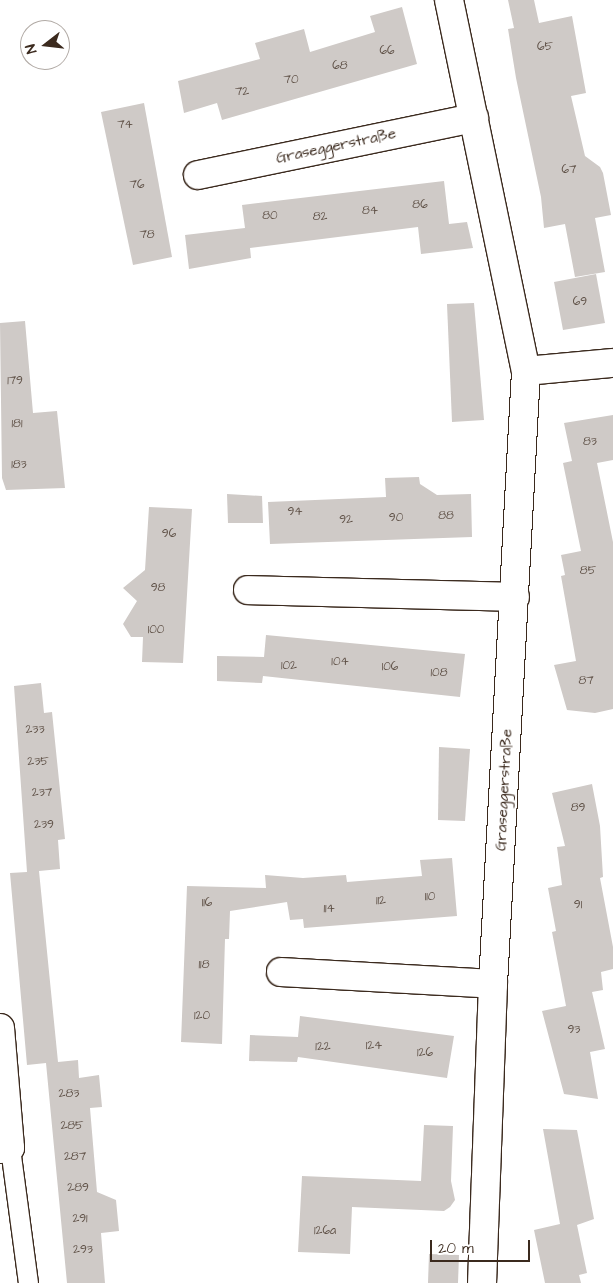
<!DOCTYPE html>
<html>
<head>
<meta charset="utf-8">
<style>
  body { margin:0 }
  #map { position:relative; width:613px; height:1283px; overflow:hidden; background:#fff; font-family:"Architects Daughter",sans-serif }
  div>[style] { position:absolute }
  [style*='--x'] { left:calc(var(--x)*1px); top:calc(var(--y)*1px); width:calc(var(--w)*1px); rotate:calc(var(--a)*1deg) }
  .building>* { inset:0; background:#cfcac7 }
  .roads { filter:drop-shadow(1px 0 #3b2a1e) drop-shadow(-1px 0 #3b2a1e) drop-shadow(0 1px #3b2a1e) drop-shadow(0 -1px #3b2a1e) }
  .lane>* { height:19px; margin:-9.5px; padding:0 9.5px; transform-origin:9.5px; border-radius:9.5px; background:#fff }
  .street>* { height:28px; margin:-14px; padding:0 14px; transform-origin:14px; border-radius:14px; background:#fff }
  span { translate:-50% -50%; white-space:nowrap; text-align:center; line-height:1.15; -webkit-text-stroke:4px #fff; paint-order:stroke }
  .number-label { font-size:12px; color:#605248 }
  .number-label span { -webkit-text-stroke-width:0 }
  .street-label { font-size:15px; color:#3b2a1e }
  .north { position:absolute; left:20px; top:20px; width:50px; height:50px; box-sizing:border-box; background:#fff; border:1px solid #b1aaa5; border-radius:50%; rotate:254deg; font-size:14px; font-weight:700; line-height:20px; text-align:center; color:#3b2a1e }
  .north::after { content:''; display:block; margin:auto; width:18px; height:22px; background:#3b2a1e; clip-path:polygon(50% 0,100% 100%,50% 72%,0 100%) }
  .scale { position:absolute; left:430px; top:1240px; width:100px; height:22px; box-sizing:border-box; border:2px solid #3b2a1e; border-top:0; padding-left:6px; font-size:15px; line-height:18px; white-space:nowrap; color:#3b2a1e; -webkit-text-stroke:4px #fff; paint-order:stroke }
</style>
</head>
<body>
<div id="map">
  <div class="building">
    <div style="clip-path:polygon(508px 0,534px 0,539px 23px,572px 16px,586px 93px,571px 96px,585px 156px,600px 167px,603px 173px,611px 215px,595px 218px,605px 272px,575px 277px,565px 224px,544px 228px,541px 197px,516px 78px,508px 29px,514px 28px)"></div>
    <div style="clip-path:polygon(402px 7px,417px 64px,222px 120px,217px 103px,184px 113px,178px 81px,260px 59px,255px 43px,304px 29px,310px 52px,375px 32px,370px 16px)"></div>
    <div style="clip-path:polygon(144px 103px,172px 257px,133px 265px,101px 112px)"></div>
    <div style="clip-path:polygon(444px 181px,449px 224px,467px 222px,473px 248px,421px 254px,418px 227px,250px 248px,251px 258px,189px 269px,185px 235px,245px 228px,242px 205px)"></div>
    <div style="clip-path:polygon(596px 274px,605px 323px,563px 330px,554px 282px)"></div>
    <div style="clip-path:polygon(474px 303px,484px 420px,452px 422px,447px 304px)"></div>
    <div style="clip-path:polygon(25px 321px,33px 413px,57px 411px,65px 488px,6px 490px,2px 478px,0 323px)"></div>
    <div style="clip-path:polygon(613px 415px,613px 460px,597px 463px,613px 542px,613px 709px,595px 713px,567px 710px,554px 665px,576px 661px,561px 576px,565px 575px,561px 555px,581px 551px,563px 463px,572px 461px,564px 423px)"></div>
    <div style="clip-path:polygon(419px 477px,420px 484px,437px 495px,471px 494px,472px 537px,270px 544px,268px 502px,386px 497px,385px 478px)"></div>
    <div style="clip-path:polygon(227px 494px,262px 496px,263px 523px,228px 523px)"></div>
    <div style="clip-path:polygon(149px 507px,192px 509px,183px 663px,142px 662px,143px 637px,131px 637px,123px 624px,137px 601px,123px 588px,145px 570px)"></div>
    <div style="clip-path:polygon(266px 635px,465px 654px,460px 697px,263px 676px,262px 683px,217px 681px,217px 656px,264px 657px)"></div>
    <div style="clip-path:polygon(41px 683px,44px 713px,52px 712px,65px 839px,58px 840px,60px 869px,39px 871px,58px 1062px,78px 1060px,79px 1078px,99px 1075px,102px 1107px,90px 1108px,97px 1192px,116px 1200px,119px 1231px,101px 1233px,105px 1283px,67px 1283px,46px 1063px,27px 1065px,10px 873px,27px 872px,14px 686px)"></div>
    <div style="clip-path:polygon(439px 747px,470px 749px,465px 821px,438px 820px)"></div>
    <div style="clip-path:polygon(592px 784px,600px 826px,603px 877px,600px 878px,613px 947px,613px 969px,601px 972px,603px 990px,592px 992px,605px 1049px,590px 1052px,598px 1099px,564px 1094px,542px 1011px,566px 1006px,552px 932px,556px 931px,548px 888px,562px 885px,557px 847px,565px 846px,552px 793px)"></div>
    <div style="clip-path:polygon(452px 858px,457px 916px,304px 928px,303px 919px,290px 920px,287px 902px,230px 911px,229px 939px,225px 939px,222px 1044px,181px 1042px,187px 886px,266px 888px,265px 875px,303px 878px,346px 875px,347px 882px,422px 876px,420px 860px)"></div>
    <div style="clip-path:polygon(300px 1016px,454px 1036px,447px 1078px,298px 1057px,297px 1062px,249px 1061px,250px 1035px,298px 1037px)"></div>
    <div style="clip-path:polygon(424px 1125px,453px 1126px,451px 1181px,455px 1200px,450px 1207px,444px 1211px,352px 1207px,350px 1254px,298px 1252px,302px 1176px,421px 1181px)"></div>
    <div style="clip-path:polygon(543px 1129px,577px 1130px,594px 1219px,577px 1225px,587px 1273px,579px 1275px,581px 1283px,545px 1283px,534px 1230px,560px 1224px)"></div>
    <div style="clip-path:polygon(429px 1254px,459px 1255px,458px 1283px,428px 1283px)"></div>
  </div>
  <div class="roads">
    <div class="lane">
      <div style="--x:10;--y:1148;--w:136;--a:82.4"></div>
    </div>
    <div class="street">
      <div style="--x:449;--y:0;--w:379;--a:78.3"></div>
      <div style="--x:526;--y:371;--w:614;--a:93.08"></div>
      <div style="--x:493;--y:984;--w:299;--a:92.1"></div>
      <div style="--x:198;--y:175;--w:282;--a:-11.7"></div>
      <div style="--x:526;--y:371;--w:87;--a:-5.3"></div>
      <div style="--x:248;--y:590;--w:267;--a:1.5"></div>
      <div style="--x:281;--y:972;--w:212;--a:3.2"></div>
      <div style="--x:0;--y:1028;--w:120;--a:85.2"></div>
      <div style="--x:10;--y:1148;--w:10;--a:174"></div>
    </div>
  </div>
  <div class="number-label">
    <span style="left:545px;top:47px">65</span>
    <span style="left:387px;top:51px">66</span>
    <span style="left:340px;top:66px">68</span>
    <span style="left:291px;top:80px">70</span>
    <span style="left:242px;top:92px">72</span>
    <span style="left:125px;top:125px">74</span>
    <span style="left:569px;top:170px">67</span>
    <span style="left:137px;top:185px">76</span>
    <span style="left:420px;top:205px">86</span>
    <span style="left:370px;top:211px">84</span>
    <span style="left:270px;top:216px">80</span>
    <span style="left:320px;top:217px">82</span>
    <span style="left:147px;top:235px">78</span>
    <span style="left:580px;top:302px">69</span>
    <span style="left:15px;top:381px">179</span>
    <span style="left:17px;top:424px">181</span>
    <span style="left:590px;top:442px">83</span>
    <span style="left:19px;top:465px">183</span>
    <span style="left:295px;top:512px">94</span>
    <span style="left:446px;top:516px">88</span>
    <span style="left:396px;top:518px">90</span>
    <span style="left:346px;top:520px">92</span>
    <span style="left:169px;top:534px">96</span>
    <span style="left:588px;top:571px">85</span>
    <span style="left:158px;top:588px">98</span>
    <span style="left:156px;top:630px">100</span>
    <span style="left:340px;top:662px">104</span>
    <span style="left:289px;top:666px">102</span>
    <span style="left:390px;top:667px">106</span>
    <span style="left:439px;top:673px">108</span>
    <span style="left:586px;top:681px">87</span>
    <span style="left:35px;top:730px">233</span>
    <span style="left:38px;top:762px">235</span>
    <span style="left:42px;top:793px">237</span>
    <span style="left:578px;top:808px">89</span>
    <span style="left:44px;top:825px">239</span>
    <span style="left:430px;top:897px">110</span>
    <span style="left:381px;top:901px">112</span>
    <span style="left:207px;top:903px">116</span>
    <span style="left:578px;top:905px">91</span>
    <span style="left:329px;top:909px">114</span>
    <span style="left:204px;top:965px">118</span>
    <span style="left:202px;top:1016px">120</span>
    <span style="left:574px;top:1030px">93</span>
    <span style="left:374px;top:1046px">124</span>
    <span style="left:323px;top:1047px">122</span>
    <span style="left:425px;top:1053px">126</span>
    <span style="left:69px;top:1094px">283</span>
    <span style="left:72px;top:1126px">285</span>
    <span style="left:75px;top:1157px">287</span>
    <span style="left:78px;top:1188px">289</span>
    <span style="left:80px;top:1219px">291</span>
    <span style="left:325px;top:1231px">126a</span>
    <span style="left:83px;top:1250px">293</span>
  </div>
  <div class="street-label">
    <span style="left:336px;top:146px;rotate:-12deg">Graseggerstraße</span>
    <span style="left:504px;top:790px;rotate:-87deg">Graseggerstraße</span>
  </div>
  <div class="north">N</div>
  <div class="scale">20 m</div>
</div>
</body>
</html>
